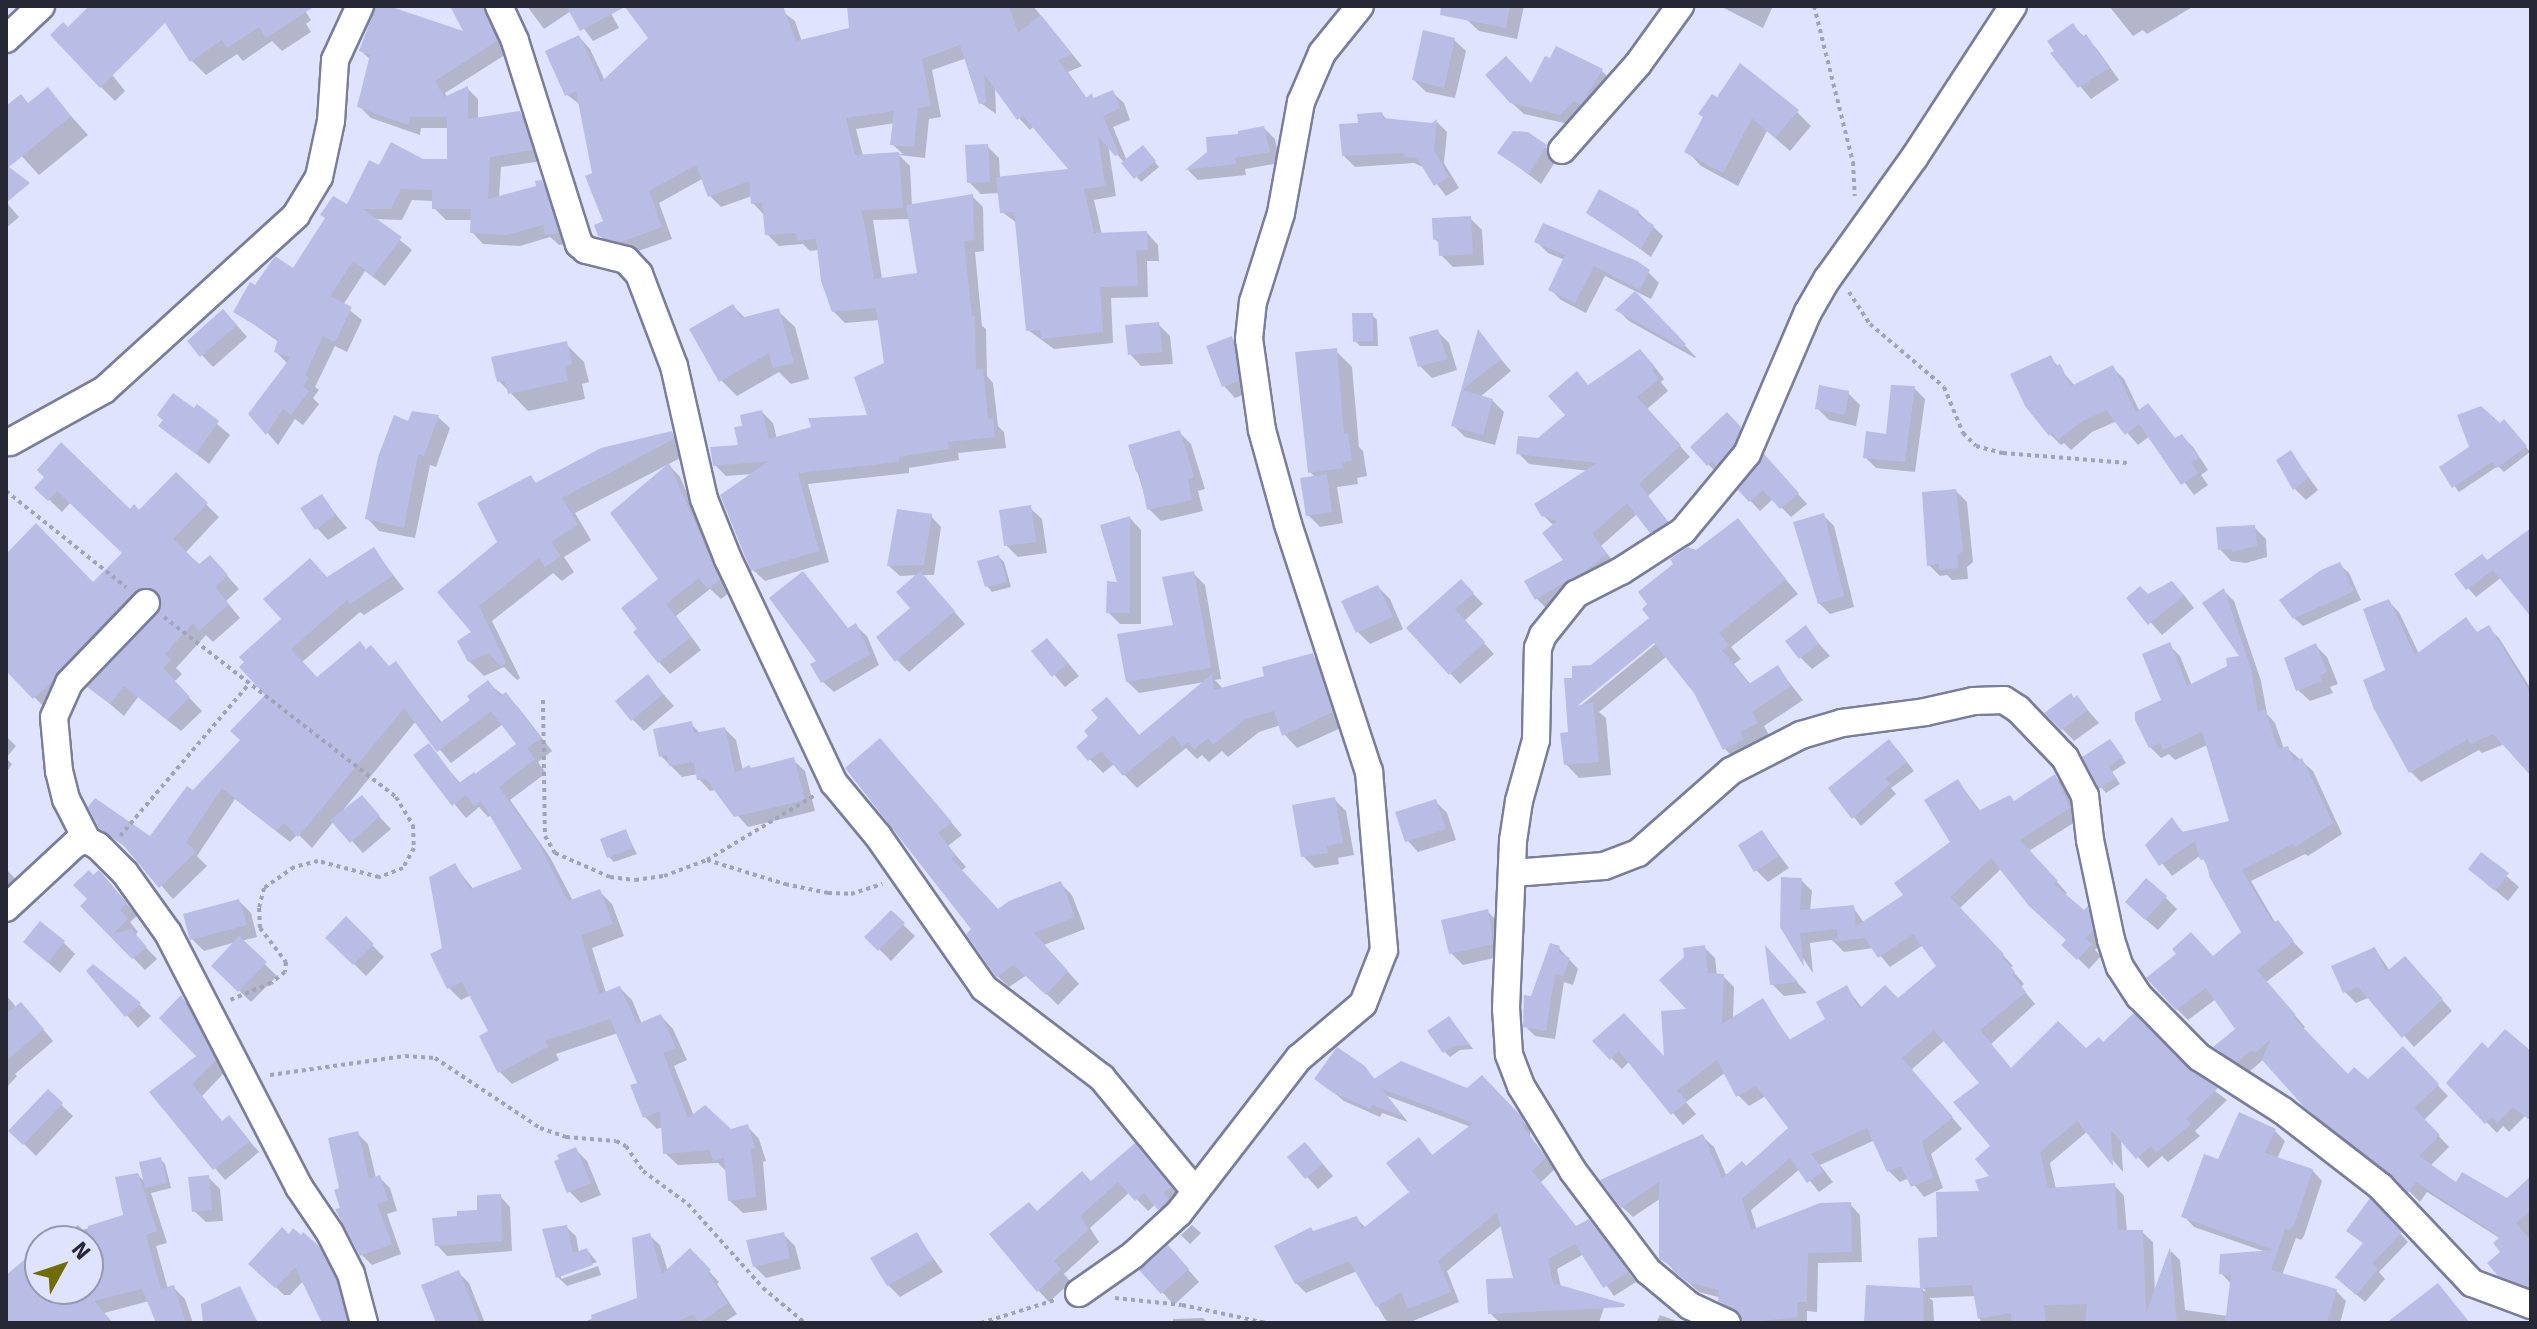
<!DOCTYPE html>
<html>
<head>
<meta charset="utf-8">
<style>
  body { margin:0 }
  #map { position:relative; width:2537px; height:1329px; overflow:hidden; background:#e0e3fe; font-family:Signika,sans-serif }
  div>[style] { position:absolute }
  [style*='--x'] { left:calc(var(--x)*1px); top:calc(var(--y)*1px); width:calc(var(--w)*1px); rotate:calc(var(--a)*1deg) }
  .shadow>* { inset:0; background:#0003 }
  .building>* { inset:0; background:#b9bde5 }
  .path>* { height:4px; margin-top:-2px; transform-origin:0; background:repeating-linear-gradient(90deg,#a1a3b9 0 4px,transparent 0 8px) }
  .roads { filter:drop-shadow(2px 0 #7a7d9b) drop-shadow(-2px 0 #7a7d9b) drop-shadow(0 2px #7a7d9b) drop-shadow(0 -2px #7a7d9b) }
  .street>* { height:26px; margin:-13px; padding:0 13px; transform-origin:13px; border-radius:13px; background:#fff }
  span { translate:-50% -50%; white-space:nowrap; text-align:center; line-height:1.15; -webkit-text-stroke:8px #e0e3fe; paint-order:stroke }
  .frame { position:absolute; inset:0; border:8px solid #272835; pointer-events:none }
  .north { position:absolute; left:24px; top:1225px; width:80px; height:80px; box-sizing:border-box; background:#e0e3fe; border:2px solid #9698ae; border-radius:50%; rotate:50deg; font-size:22px; font-weight:700; line-height:32px; text-align:center; color:#272835 }
  .north::after { content:''; display:block; margin:auto; width:28px; height:36px; background:#726c08; clip-path:polygon(50% 0,100% 100%,50% 72%,0 100%) }
</style>
</head>
<body>
<div id="map">
  <div class="shadow">
    <div style="clip-path:polygon(92px 6px,172px 6px,106px 67px,125px 91px,115px 101px,101px 87px,68px 29px)"></div>
    <div style="clip-path:polygon(195px 6px,302px 6px,311px 20px,306px 24px,311px 32px,282px 51px,272px 41px,243px 61px,237px 54px,206px 75px,191px 60px)"></div>
    <div style="clip-path:polygon(377px 6px,467px 34px,452px 6px,500px 6px,508px 53px,445px 93px,447px 97px,467px 88px,478px 99px,478px 120px,520px 113px,531px 125px,543px 161px,501px 167px,499px 198px,538px 187px,541px 182px,553px 193px,569px 244px,559px 245px,550px 237px,520px 246px,483px 244px,472px 232px,472px 220px,446px 220px,434px 208px,434px 201px,412px 200px,402px 220px,374px 219px,412px 250px,385px 286px,365px 271px,343px 305px,362px 320px,347px 352px,335px 346px,315px 387px,319px 390px,313px 398px,319px 404px,303px 425px,295px 419px,278px 445px,251px 414px,288px 364px,276px 352px,279px 342px,235px 311px,256px 288px,294px 271px,380px 168px,423px 161px,449px 161px,449px 128px,421px 128px,420px 135px,371px 118px,359px 106px,371px 60px,361px 51px)"></div>
    <div style="clip-path:polygon(527px 6px,607px 6px,619px 28px,593px 41px,571px 11px,544px 29px)"></div>
    <div style="clip-path:polygon(evenodd,633px 6px,775px 6px,795px 21px,802px 42px,851px 30px,849px 6px,1033px 6px,1082px 66px,1068px 72px,1088px 100px,1112px 92px,1124px 103px,1130px 120px,1113px 127px,1127px 161px,1148px 153px,1159px 167px,1141px 182px,1108px 144px,1116px 196px,1094px 200px,1102px 235px,1147px 233px,1158px 245px,1159px 261px,1147px 261px,1148px 297px,1111px 298px,1113px 343px,1054px 349px,1028px 330px,1017px 223px,1002px 212px,1000px 193px,981px 194px,969px 182px,987px 146px,999px 158px,1000px 178px,1072px 171px,1034px 126px,1030px 130px,1019px 118px,995px 85px,996px 114px,981px 103px,967px 58px,932px 70px,941px 117px,929px 119px,925px 158px,899px 155px,910px 166px,912px 206px,972px 196px,983px 207px,984px 251px,975px 252px,982px 326px,986px 329px,987px 376px,993px 383px,998px 426px,1004px 432px,1006px 448px,958px 453px,959px 460px,909px 468px,909px 473px,808px 484px,829px 562px,765px 581px,753px 570px,753px 474px,726px 476px,715px 465px,741px 447px,745px 427px,762px 412px,773px 423px,777px 439px,869px 417px,887px 364px,880px 320px,845px 323px,833px 311px,819px 250px,810px 251px,803px 244px,779px 246px,767px 234px,764px 215px,753px 203px,752px 196px,721px 207px,710px 196px,704px 178px,659px 203px,672px 239px,633px 253px,611px 247px,600px 235px,606px 222px,581px 105px,567px 95px,579px 37px,590px 49px,605px 81px,651px 38px,633px 6px,895px 123px,892px 144px,903px 154px,863px 156px,856px 129px,895px 123px,633px 6px,910px 219px,919px 275px,882px 279px,873px 220px,910px 219px)"></div>
    <div style="clip-path:polygon(1469px 6px,1524px 6px,1517px 39px,1479px 31px,1467px 20px)"></div>
    <div style="clip-path:polygon(1720px 6px,1773px 6px,1763px 28px)"></div>
    <div style="clip-path:polygon(2109px 6px,2194px 6px,2147px 34px,2143px 30px,2133px 36px)"></div>
    <div style="clip-path:polygon(2072px 25px,2097px 49px,2119px 80px,2091px 99px,2053px 54px)"></div>
    <div style="clip-path:polygon(1454px 40px,1466px 51px,1455px 98px,1426px 92px,1414px 80px)"></div>
    <div style="clip-path:polygon(1601px 70px,1613px 82px,1573px 125px,1524px 114px,1511px 102px,1532px 86px)"></div>
    <div style="clip-path:polygon(48px 90px,88px 135px,39px 175px,6px 139px,6px 108px,30px 105px)"></div>
    <div style="clip-path:polygon(1797px 112px,1811px 126px,1790px 151px,1767px 131px,1738px 186px,1701px 166px,1687px 151px,1705px 118px)"></div>
    <div style="clip-path:polygon(1382px 114px,1388px 121px,1433px 125px,1437px 122px,1447px 132px,1444px 163px,1459px 188px,1446px 196px,1425px 168px,1414px 163px,1355px 167px,1344px 156px,1360px 125px)"></div>
    <div style="clip-path:polygon(1264px 128px,1275px 139px,1280px 163px,1245px 169px,1246px 175px,1198px 180px,1188px 170px,1241px 135px)"></div>
    <div style="clip-path:polygon(1546px 147px,1557px 159px,1541px 184px,1500px 153px)"></div>
    <div style="clip-path:polygon(6px 202px,19px 217px,6px 228px)"></div>
    <div style="clip-path:polygon(1589px 212px,1638px 212px,1663px 236px,1651px 257px)"></div>
    <div style="clip-path:polygon(1470px 218px,1482px 230px,1484px 265px,1453px 267px,1441px 255px,1440px 244px,1435px 239px)"></div>
    <div style="clip-path:polygon(1537px 242px,1648px 272px,1659px 283px,1651px 299px,1605px 276px,1586px 313px,1561px 300px,1550px 289px,1565px 260px,1548px 253px)"></div>
    <div style="clip-path:polygon(1635px 294px,1696px 357px,1695px 358px,1629px 321px,1618px 310px)"></div>
    <div style="clip-path:polygon(733px 306px,746px 319px,778px 311px,795px 327px,809px 379px,791px 384px,779px 372px,737px 396px,721px 380px)"></div>
    <div style="clip-path:polygon(1372px 315px,1377px 320px,1378px 346px,1360px 346px,1355px 341px)"></div>
    <div style="clip-path:polygon(235px 323px,247px 337px,213px 367px,202px 355px)"></div>
    <div style="clip-path:polygon(1159px 325px,1170px 336px,1173px 364px,1141px 366px,1130px 354px)"></div>
    <div style="clip-path:polygon(1437px 331px,1449px 343px,1457px 370px,1432px 378px,1420px 366px)"></div>
    <div style="clip-path:polygon(1479px 333px,1511px 371px,1480px 397px,1492px 400px,1504px 412px,1495px 445px,1465px 437px,1453px 425px)"></div>
    <div style="clip-path:polygon(1232px 338px,1243px 350px,1250px 392px,1235px 398px,1224px 386px)"></div>
    <div style="clip-path:polygon(566px 344px,584px 362px,589px 382px,582px 384px,585px 399px,528px 411px,499px 381px)"></div>
    <div style="clip-path:polygon(1336px 351px,1352px 367px,1359px 447px,1363px 451px,1367px 476px,1357px 478px,1358px 484px,1337px 487px,1343px 523px,1320px 527px,1308px 515px,1316px 478px,1310px 472px)"></div>
    <div style="clip-path:polygon(2050px 357px,2075px 386px,2112px 367px,2124px 379px,2140px 412px,2176px 440px,2182px 436px,2193px 447px,2208px 470px,2201px 475px,2208px 485px,2194px 495px,2150px 436px,2138px 445px,2117px 421px,2092px 432px,2071px 450px,2064px 443px,2061px 445px,2050px 434px)"></div>
    <div style="clip-path:polygon(1651px 362px,1664px 379px,1661px 382px,1668px 391px,1647px 409px,1690px 457px,1648px 496px,1677px 533px,1662px 543px,1637px 514px,1601px 546px,1617px 566px,1547px 609px,1536px 598px,1566px 560px,1554px 526px,1543px 515px,1589px 471px,1529px 464px,1518px 453px,1568px 416px,1589px 387px)"></div>
    <div style="clip-path:polygon(1914px 388px,1925px 399px,1915px 472px,1876px 468px,1865px 457px,1887px 436px)"></div>
    <div style="clip-path:polygon(1848px 393px,1860px 405px,1856px 426px,1829px 420px,1817px 408px)"></div>
    <div style="clip-path:polygon(197px 407px,230px 435px,209px 464px,161px 426px)"></div>
    <div style="clip-path:polygon(1727px 415px,1752px 440px,1720px 476px,1708px 464px)"></div>
    <div style="clip-path:polygon(438px 417px,450px 428px,436px 467px,430px 465px,415px 538px,379px 531px,368px 519px,409px 423px)"></div>
    <div style="clip-path:polygon(2500px 426px,2509px 427px,2530px 452px,2504px 472px,2498px 466px,2459px 492px,2441px 468px)"></div>
    <div style="clip-path:polygon(1179px 432px,1191px 444px,1205px 489px,1198px 491px,1203px 511px,1161px 521px,1149px 509px,1137px 471px)"></div>
    <div style="clip-path:polygon(672px 433px,688px 454px,575px 513px,591px 540px,564px 557px,574px 572px,562px 581px,553px 573px,492px 621px,520px 678px,517px 680px,504px 667px,484px 676px,469px 661px,474px 632px,440px 593px,500px 542px,530px 477px,537px 484px)"></div>
    <div style="clip-path:polygon(2291px 453px,2318px 490px,2306px 500px,2295px 489px,2279px 460px)"></div>
    <div style="clip-path:polygon(669px 465px,680px 477px,730px 592px,721px 599px,710px 589px,676px 616px,701px 650px,670px 674px,659px 662px)"></div>
    <div style="clip-path:polygon(1774px 467px,1807px 504px,1791px 517px,1773px 499px,1760px 511px,1740px 490px)"></div>
    <div style="clip-path:polygon(176px 475px,219px 517px,185px 553px,199px 567px,222px 570px,239px 589px,226px 601px,240px 618px,213px 642px,206px 635px,176px 668px,182px 674px,174px 682px,202px 711px,181px 731px,138px 697px,124px 716px,90px 687px,160px 614px,163px 599px,147px 604px,47px 710px,6px 668px,6px 560px,93px 585px,124px 553px,71px 502px,62px 512px,37px 488px,47px 477px,139px 513px)"></div>
    <div style="clip-path:polygon(1956px 491px,1967px 502px,1973px 562px,1967px 567px,1968px 579px,1952px 580px,1947px 575px,1940px 576px,1929px 565px)"></div>
    <div style="clip-path:polygon(321px 496px,347px 528px,328px 540px,317px 528px)"></div>
    <div style="clip-path:polygon(1030px 508px,1042px 519px,1047px 553px,1018px 557px,1006px 545px)"></div>
    <div style="clip-path:polygon(1823px 515px,1834px 526px,1854px 607px,1830px 614px,1819px 603px)"></div>
    <div style="clip-path:polygon(931px 516px,941px 527px,934px 575px,922px 575px,965px 624px,909px 672px,897px 660px,913px 609px,918px 575px,900px 576px,889px 566px)"></div>
    <div style="clip-path:polygon(1130px 518px,1141px 530px,1141px 624px,1120px 624px,1108px 612px,1120px 584px)"></div>
    <div style="clip-path:polygon(evenodd,1737px 521px,1798px 594px,1731px 647px,1741px 659px,1734px 664px,1751px 685px,1778px 668px,1803px 700px,1764px 726px,1770px 737px,1738px 762px,1725px 749px,1695px 691px,1667px 656px,1599px 712px,1606px 718px,1611px 775px,1579px 778px,1566px 764px,1575px 680px,1652px 618px,1696px 553px,1737px 521px,1660px 635px,1663px 638px,1578px 708px,1578px 703px,1660px 635px)"></div>
    <div style="clip-path:polygon(2254px 527px,2266px 539px,2267px 557px,2246px 563px,2231px 561px,2220px 549px)"></div>
    <div style="clip-path:polygon(374px 550px,404px 589px,364px 615px,360px 612px,302px 662px,317px 679px,367px 651px,390px 668px,396px 663px,443px 724px,473px 701px,488px 683px,518px 707px,552px 751px,538px 762px,546px 773px,510px 800px,550px 857px,573px 901px,600px 892px,612px 904px,624px 936px,592px 948px,606px 993px,620px 988px,632px 1000px,642px 1024px,661px 1016px,673px 1029px,687px 1060px,674px 1066px,694px 1116px,731px 1131px,747px 1126px,759px 1139px,766px 1161px,763px 1162px,767px 1210px,743px 1213px,730px 1201px,727px 1172px,718px 1163px,678px 1165px,665px 1153px,663px 1127px,657px 1129px,645px 1117px,640px 1084px,618px 1033px,556px 1054px,559px 1060px,512px 1084px,500px 1072px,491px 1031px,471px 995px,461px 1000px,449px 988px,444px 949px,455px 866px,474px 890px,525px 870px,491px 815px,488px 817px,479px 807px,466px 818px,415px 756px,428px 746px,461px 784px,518px 744px,503px 724px,451px 763px,416px 721px,344px 809px,373px 810px,391px 829px,363px 853px,334px 821px,312px 848px,298px 834px,290px 842px,235px 799px,197px 856px,207px 866px,173px 899px,134px 854px,101px 827px,150px 839px,242px 741px,267px 695px,242px 667px,328px 579px)"></div>
    <div style="clip-path:polygon(999px 557px,1004px 562px,1011px 587px,992px 592px,987px 586px)"></div>
    <div style="clip-path:polygon(2531px 560px,2531px 613px,2502px 577px,2476px 597px,2468px 588px,2488px 562px)"></div>
    <div style="clip-path:polygon(2340px 565px,2349px 573px,2361px 600px,2303px 626px,2294px 618px)"></div>
    <div style="clip-path:polygon(803px 573px,849px 630px,856px 626px,867px 636px,879px 665px,834px 692px,823px 682px)"></div>
    <div style="clip-path:polygon(1193px 573px,1205px 585px,1221px 679px,1215px 680px,1224px 690px,1267px 678px,1313px 656px,1326px 669px,1345px 726px,1297px 748px,1284px 734px,1281px 725px,1259px 732px,1228px 757px,1222px 751px,1209px 762px,1202px 755px,1197px 759px,1186px 748px,1137px 788px,1114px 764px,1103px 773px,1078px 747px,1120px 713px,1140px 736px,1205px 682px,1139px 693px,1127px 681px,1175px 627px)"></div>
    <div style="clip-path:polygon(1461px 581px,1483px 604px,1464px 621px,1494px 654px,1460px 684px,1409px 628px)"></div>
    <div style="clip-path:polygon(1378px 587px,1390px 599px,1403px 629px,1370px 644px,1358px 632px,1344px 602px)"></div>
    <div style="clip-path:polygon(2224px 591px,2234px 601px,2261px 681px,2267px 714px,2275px 723px,2284px 749px,2287px 748px,2313px 771px,2342px 834px,2308px 856px,2305px 854px,2251px 881px,2276px 924px,2304px 953px,2266px 982px,2305px 1027px,2302px 1030px,2348px 1077px,2369px 1082px,2403px 1049px,2448px 1096px,2424px 1120px,2449px 1147px,2430px 1166px,2457px 1184px,2507px 1200px,2531px 1179px,2531px 1293px,2511px 1286px,2499px 1274px,2503px 1252px,2501px 1239px,2427px 1192px,2420px 1202px,2401px 1183px,2317px 1118px,2264px 1059px,2249px 1072px,2227px 1058px,2216px 1047px,2238px 1029px,2216px 999px,2188px 1020px,2177px 1009px,2213px 958px,2244px 932px,2201px 855px,2172px 876px,2148px 845px,2172px 820px,2184px 833px,2231px 823px,2207px 745px,2175px 760px,2169px 754px,2161px 758px,2150px 747px,2163px 701px,2169px 645px,2180px 656px,2192px 686px,2242px 658px)"></div>
    <div style="clip-path:polygon(2184px 595px,2194px 608px,2162px 635px,2129px 598px)"></div>
    <div style="clip-path:polygon(2388px 601px,2399px 612px,2419px 654px,2466px 620px,2478px 634px,2488px 628px,2499px 638px,2531px 689px,2531px 773px,2505px 744px,2482px 753px,2479px 750px,2421px 782px,2411px 772px,2387px 672px)"></div>
    <div style="clip-path:polygon(1805px 628px,1830px 656px,1812px 669px,1801px 658px)"></div>
    <div style="clip-path:polygon(2315px 645px,2327px 657px,2338px 684px,2330px 687px,2333px 693px,2310px 701px,2298px 690px)"></div>
    <div style="clip-path:polygon(1033px 651px,1059px 652px,1079px 676px,1065px 687px)"></div>
    <div style="clip-path:polygon(648px 677px,674px 706px,644px 731px,632px 719px)"></div>
    <div style="clip-path:polygon(2077px 698px,2099px 723px,2074px 741px,2047px 713px)"></div>
    <div style="clip-path:polygon(691px 724px,701px 734px,725px 729px,736px 740px,743px 771px,793px 760px,805px 771px,815px 811px,748px 827px,715px 790px,710px 791px,699px 779px,698px 774px,682px 777px,661px 756px)"></div>
    <div style="clip-path:polygon(6px 736px,16px 746px,6px 758px,12px 764px,6px 773px)"></div>
    <div style="clip-path:polygon(2115px 747px,2126px 763px,2112px 772px,2120px 784px,2106px 793px,2101px 787px)"></div>
    <div style="clip-path:polygon(1897px 749px,1914px 771px,1891px 788px,1896px 794px,1861px 826px,1831px 788px)"></div>
    <div style="clip-path:polygon(892px 753px,962px 835px,948px 846px,966px 867px,961px 871px,999px 912px,1060px 883px,1072px 895px,1085px 929px,1044px 945px,1079px 984px,1058px 1005px,1027px 975px,1009px 987px,997px 976px)"></div>
    <div style="clip-path:polygon(2055px 777px,2066px 787px,2080px 819px,2029px 851px,2067px 893px,2064px 895px,2084px 913px,2088px 909px,2098px 919px,2102px 942px,2095px 950px,2101px 956px,2089px 969px,2064px 945px,2068px 940px,2002px 868px,1960px 908px,2013px 966px,2010px 968px,2024px 984px,2021px 987px,2035px 1004px,1990px 1045px,2011px 1070px,2104px 1045px,2187px 1070px,2227px 1100px,2195px 1131px,2200px 1136px,2168px 1162px,2162px 1156px,2148px 1168px,2121px 1138px,2123px 1172px,2088px 1131px,2050px 1163px,2056px 1189px,2114px 1185px,2124px 1196px,2127px 1232px,2142px 1232px,2153px 1242px,2155px 1295px,2171px 1251px,2180px 1260px,2185px 1310px,2228px 1316px,2232px 1285px,2221px 1273px,2266px 1252px,2194px 1227px,2184px 1216px,2219px 1162px,2274px 1130px,2285px 1141px,2277px 1159px,2312px 1170px,2322px 1181px,2304px 1236px,2301px 1240px,2296px 1238px,2282px 1275px,2336px 1291px,2346px 1301px,2340px 1323px,1981px 1323px,1976px 1296px,1929px 1298px,1933px 1301px,1934px 1323px,1866px 1323px,1868px 1287px,1926px 1291px,1922px 1287px,1939px 1239px,1993px 1177px,1992px 1146px,1982px 1083px,1945px 1040px,1911px 1070px,1962px 1129px,1931px 1154px,1943px 1188px,1924px 1197px,1909px 1178px,1900px 1182px,1889px 1171px,1875px 1140px,1820px 1165px,1833px 1182px,1819px 1192px,1800px 1169px,1751px 1210px,1757px 1230px,1850px 1204px,1860px 1215px,1862px 1262px,1818px 1263px,1817px 1312px,1807px 1311px,1807px 1323px,1754px 1323px,1746px 1313px,1733px 1312px,1722px 1298px,1699px 1292px,1661px 1258px,1661px 1198px,1633px 1217px,1622px 1207px,1703px 1137px,1714px 1147px,1727px 1177px,1746px 1168px,1791px 1128px,1766px 1096px,1749px 1106px,1738px 1095px,1726px 1072px,1686px 1102px,1696px 1114px,1683px 1125px,1630px 1061px,1622px 1069px,1595px 1042px,1667px 1061px,1690px 1011px,1704px 947px,1715px 958px,1717px 976px,1723px 976px,1734px 987px,1733px 1020px,1762px 1001px,1791px 1041px,1828px 1020px,1847px 988px,1862px 1008px,1898px 1001px,1939px 967px,1923px 945px,1890px 967px,1874px 948px,1844px 952px,1832px 940px,1810px 943px,1813px 973px,1782px 927px,1801px 880px,1812px 891px,1810px 911px,1853px 907px,1864px 923px,1906px 895px,1953px 843px,1958px 781px,1981px 812px,2015px 803px)"></div>
    <div style="clip-path:polygon(1334px 799px,1346px 811px,1354px 855px,1338px 858px,1339px 864px,1315px 868px,1303px 856px)"></div>
    <div style="clip-path:polygon(1436px 802px,1447px 813px,1456px 840px,1418px 852px,1407px 840px)"></div>
    <div style="clip-path:polygon(625px 831px,637px 854px,614px 862px,609px 857px)"></div>
    <div style="clip-path:polygon(1762px 832px,1789px 868px,1768px 882px,1756px 870px)"></div>
    <div style="clip-path:polygon(2482px 855px,2519px 887px,2508px 901px,2470px 869px)"></div>
    <div style="clip-path:polygon(6px 869px,26px 890px,6px 909px)"></div>
    <div style="clip-path:polygon(110px 884px,137px 916px,130px 922px,138px 932px,135px 936px,157px 959px,145px 970px,83px 906px)"></div>
    <div style="clip-path:polygon(2165px 897px,2177px 909px,2158px 930px,2139px 914px)"></div>
    <div style="clip-path:polygon(239px 901px,251px 913px,257px 937px,241px 941px,277px 976px,251px 1002px,214px 966px,236px 942px,204px 951px,192px 939px)"></div>
    <div style="clip-path:polygon(1487px 911px,1499px 923px,1503px 956px,1463px 965px,1451px 953px)"></div>
    <div style="clip-path:polygon(891px 913px,915px 936px,891px 961px,867px 937px)"></div>
    <div style="clip-path:polygon(346px 919px,384px 957px,366px 976px,328px 938px)"></div>
    <div style="clip-path:polygon(25px 942px,64px 943px,75px 954px,60px 973px)"></div>
    <div style="clip-path:polygon(1559px 948px,1578px 969px,1573px 985px,1564px 982px,1555px 1039px,1535px 1036px,1525px 1026px,1533px 998px)"></div>
    <div style="clip-path:polygon(2375px 949px,2390px 971px,2415px 969px,2452px 1011px,2414px 1047px,2370px 997px,2356px 1003px,2345px 992px)"></div>
    <div style="clip-path:polygon(1776px 959px,1807px 993px,1784px 996px,1772px 984px)"></div>
    <div style="clip-path:polygon(93px 966px,140px 1005px,151px 1016px,138px 1028px,88px 971px)"></div>
    <div style="clip-path:polygon(6px 995px,17px 1008px,31px 1015px,53px 1041px,15px 1074px,17px 1076px,6px 1088px)"></div>
    <div style="clip-path:polygon(181px 997px,191px 1008px,225px 1072px,202px 1096px,223px 1123px,229px 1118px,259px 1152px,225px 1180px,152px 1093px,199px 1056px)"></div>
    <div style="clip-path:polygon(1454px 1024px,1473px 1049px,1460px 1050px,1450px 1057px,1445px 1052px)"></div>
    <div style="clip-path:polygon(2489px 1051px,2531px 1054px,2531px 1121px,2525px 1116px,2509px 1132px,2503px 1126px,2497px 1133px,2449px 1083px)"></div>
    <div style="clip-path:polygon(1364px 1068px,1376px 1080px,1468px 1090px,1482px 1078px,1530px 1129px,1530px 1136px,1555px 1169px,1541px 1182px,1577px 1228px,1589px 1222px,1599px 1232px,1636px 1282px,1614px 1296px,1584px 1254px,1557px 1269px,1561px 1287px,1604px 1307px,1599px 1323px,1500px 1323px,1490px 1313px,1515px 1280px,1502px 1225px,1447px 1271px,1459px 1302px,1408px 1323px,1389px 1323px,1385px 1319px,1357px 1271px,1306px 1293px,1296px 1283px,1314px 1233px,1357px 1219px,1366px 1228px,1412px 1193px,1419px 1140px,1434px 1157px,1471px 1127px,1387px 1096px,1408px 1122px,1382px 1113px,1380px 1117px,1344px 1101px,1317px 1079px)"></div>
    <div style="clip-path:polygon(48px 1092px,73px 1116px,36px 1156px,11px 1131px)"></div>
    <div style="clip-path:polygon(357px 1133px,368px 1144px,376px 1178px,379px 1177px,390px 1188px,397px 1211px,387px 1214px,401px 1254px,372px 1265px,361px 1254px,343px 1209px,341px 1190px)"></div>
    <div style="clip-path:polygon(576px 1150px,587px 1161px,601px 1195px,581px 1203px,569px 1191px)"></div>
    <div style="clip-path:polygon(1316px 1156px,1333px 1176px,1318px 1189px,1307px 1177px)"></div>
    <div style="clip-path:polygon(1146px 1157px,1181px 1199px,1171px 1220px,1156px 1204px,1148px 1211px,1130px 1192px,1090px 1228px,1099px 1242px,1064px 1274px,1071px 1282px,1049px 1302px,1038px 1290px,1038px 1213px)"></div>
    <div style="clip-path:polygon(160px 1159px,165px 1164px,171px 1188px,151px 1193px,167px 1243px,156px 1246px,168px 1289px,173px 1287px,185px 1299px,193px 1323px,158px 1323px,149px 1301px,104px 1313px,112px 1323px,6px 1323px,6px 1288px,40px 1250px,40px 1289px,88px 1289px,88px 1241px,51px 1241px,58px 1235px,62px 1239px,78px 1225px,83px 1230px,126px 1216px,138px 1175px,146px 1183px)"></div>
    <div style="clip-path:polygon(208px 1177px,220px 1189px,223px 1221px,206px 1222px,194px 1211px)"></div>
    <div style="clip-path:polygon(500px 1196px,510px 1207px,512px 1251px,447px 1256px,437px 1245px)"></div>
    <div style="clip-path:polygon(2370px 1201px,2408px 1242px,2379px 1272px,2385px 1279px,2365px 1302px,2345px 1285px,2365px 1245px,2349px 1231px)"></div>
    <div style="clip-path:polygon(1192px 1225px,1201px 1233px,1190px 1244px,1181px 1235px)"></div>
    <div style="clip-path:polygon(566px 1227px,576px 1236px,579px 1253px,587px 1250px,597px 1262px,561px 1274px,561px 1279px,598px 1266px,601px 1275px,567px 1286px,558px 1277px)"></div>
    <div style="clip-path:polygon(783px 1234px,795px 1246px,801px 1269px,766px 1278px,754px 1266px)"></div>
    <div style="clip-path:polygon(916px 1234px,943px 1272px,900px 1297px,888px 1285px)"></div>
    <div style="clip-path:polygon(304px 1235px,329px 1259px,346px 1293px,354px 1323px,324px 1323px,304px 1280px,290px 1295px,284px 1295px,262px 1274px,289px 1237px,301px 1238px)"></div>
    <div style="clip-path:polygon(649px 1235px,660px 1245px,668px 1272px,690px 1251px,719px 1282px,717px 1284px,737px 1314px,723px 1323px,582px 1323px,639px 1299px)"></div>
    <div style="clip-path:polygon(1179px 1259px,1199px 1282px,1174px 1305px,1142px 1270px)"></div>
    <div style="clip-path:polygon(459px 1273px,469px 1283px,485px 1323px,438px 1323px)"></div>
    <div style="clip-path:polygon(1660px 1315px,1682px 1323px,1656px 1323px)"></div>
    <div style="clip-path:polygon(1203px 1318px,1208px 1323px,1173px 1323px,1173px 1319px)"></div>
  </div>
  <div class="building">
    <div style="clip-path:polygon(89px 6px,315px 6px,266px 38px,259px 27px,227px 48px,222px 40px,190px 62px,165px 23px,100px 88px,50px 35px,63px 22px,68px 27px)"></div>
    <div style="clip-path:polygon(376px 6px,389px 6px,463px 31px,450px 6px,483px 6px,497px 41px,435px 81px,444px 97px,468px 86px,468px 119px,520px 111px,533px 150px,490px 157px,488px 199px,536px 186px,535px 181px,542px 180px,559px 233px,545px 235px,543px 225px,507px 235px,470px 233px,471px 209px,432px 209px,432px 190px,401px 189px,391px 209px,363px 209px,402px 237px,373px 276px,353px 261px,330px 296px,352px 307px,335px 342px,323px 336px,305px 375px,309px 378px,303px 386px,309px 391px,291px 415px,283px 409px,266px 435px,248px 414px,291px 357px,274px 352px,278px 339px,233px 312px,250px 282px,255px 285px,275px 256px,293px 268px,325px 218px,320px 215px,333px 196px,347px 204px,369px 160px,379px 165px,391px 142px,423px 159px,447px 159px,447px 117px,410px 117px,408px 125px,357px 107px,370px 55px,359px 51px)"></div>
    <div style="clip-path:polygon(566px 6px,783px 6px,796px 41px,849px 28px,847px 6px,1009px 6px,1018px 33px,1041px 15px,1072px 54px,1058px 60px,1086px 98px,1092px 93px,1093px 98px,1113px 90px,1120px 108px,1103px 116px,1119px 154px,1115px 156px,1098px 136px,1105px 186px,1084px 189px,1094px 233px,1147px 231px,1148px 250px,1136px 250px,1138px 286px,1100px 287px,1103px 332px,1041px 339px,1040px 330px,1026px 331px,1014px 212px,1000px 213px,996px 177px,1068px 169px,1023px 116px,1017px 120px,984px 74px,986px 103px,979px 104px,960px 45px,922px 59px,931px 106px,918px 108px,914px 147px,890px 145px,894px 111px,846px 118px,855px 155px,899px 152px,903px 208px,862px 210px,874px 279px,917px 273px,906px 205px,973px 194px,974px 240px,964px 241px,972px 316px,975px 316px,976px 370px,983px 369px,988px 419px,993px 418px,995px 437px,948px 442px,949px 449px,899px 457px,899px 462px,798px 473px,819px 551px,751px 571px,720px 495px,769px 461px,713px 466px,710px 447px,738px 445px,734px 427px,742px 426px,740px 415px,762px 410px,769px 439px,811px 427px,808px 418px,867px 415px,854px 377px,884px 363px,876px 308px,832px 312px,821px 281px,816px 239px,797px 241px,796px 233px,765px 235px,762px 203px,751px 204px,749px 181px,708px 197px,696px 165px,649px 191px,662px 227px,621px 242px,598px 236px,594px 225px,603px 221px,585px 176px,592px 173px,576px 91px,565px 96px,545px 51px,579px 35px,601px 82px,648px 38px,625px 7px,580px 31px)"></div>
    <div style="clip-path:polygon(1441px 6px,1510px 6px,1506px 28px,1440px 15px)"></div>
    <div style="clip-path:polygon(2073px 23px,2082px 37px,2086px 34px,2109px 68px,2078px 88px,2050px 53px,2054px 51px,2047px 41px)"></div>
    <div style="clip-path:polygon(1423px 30px,1455px 38px,1444px 88px,1412px 80px)"></div>
    <div style="clip-path:polygon(1556px 46px,1603px 69px,1581px 105px,1574px 101px,1560px 115px,1510px 103px,1485px 75px,1506px 56px,1531px 83px,1545px 56px,1550px 58px)"></div>
    <div style="clip-path:polygon(1740px 63px,1799px 110px,1775px 138px,1752px 118px,1723px 173px,1684px 152px,1703px 117px,1698px 114px,1712px 94px,1717px 97px)"></div>
    <div style="clip-path:polygon(48px 87px,71px 116px,9px 167px,30px 183px,6px 203px,6px 106px,21px 94px,28px 103px)"></div>
    <div style="clip-path:polygon(1382px 112px,1383px 118px,1432px 123px,1437px 119px,1434px 150px,1449px 177px,1434px 186px,1417px 158px,1404px 157px,1405px 153px,1342px 156px,1339px 124px,1358px 123px,1357px 114px)"></div>
    <div style="clip-path:polygon(1264px 126px,1270px 152px,1235px 158px,1236px 164px,1185px 170px,1207px 152px,1206px 137px,1238px 134px,1238px 131px)"></div>
    <div style="clip-path:polygon(1513px 131px,1528px 132px,1547px 145px,1529px 174px,1497px 153px)"></div>
    <div style="clip-path:polygon(988px 144px,990px 182px,967px 183px,965px 145px)"></div>
    <div style="clip-path:polygon(1143px 145px,1156px 161px,1134px 179px,1121px 163px)"></div>
    <div style="clip-path:polygon(1599px 189px,1639px 211px,1637px 215px,1654px 225px,1641px 249px,1586px 213px)"></div>
    <div style="clip-path:polygon(1471px 216px,1473px 254px,1439px 256px,1438px 239px,1433px 240px,1432px 218px)"></div>
    <div style="clip-path:polygon(1543px 223px,1637px 261px,1650px 270px,1640px 290px,1594px 266px,1575px 303px,1548px 290px,1565px 255px,1534px 242px)"></div>
    <div style="clip-path:polygon(1635px 291px,1686px 344px,1683px 348px,1615px 310px)"></div>
    <div style="clip-path:polygon(733px 304px,741px 318px,779px 308px,794px 363px,773px 368px,769px 353px,719px 382px,689px 329px)"></div>
    <div style="clip-path:polygon(223px 309px,237px 325px,200px 357px,187px 341px)"></div>
    <div style="clip-path:polygon(1352px 313px,1373px 313px,1373px 341px,1353px 342px)"></div>
    <div style="clip-path:polygon(1159px 322px,1162px 352px,1128px 355px,1125px 325px)"></div>
    <div style="clip-path:polygon(1438px 329px,1447px 359px,1418px 367px,1409px 337px)"></div>
    <div style="clip-path:polygon(1478px 329px,1501px 359px,1462px 390px,1493px 399px,1483px 435px,1451px 426px)"></div>
    <div style="clip-path:polygon(1232px 336px,1239px 381px,1222px 387px,1206px 346px)"></div>
    <div style="clip-path:polygon(567px 341px,572px 364px,565px 366px,568px 381px,508px 394px,505px 381px,497px 382px,491px 357px)"></div>
    <div style="clip-path:polygon(1337px 348px,1344px 434px,1348px 433px,1352px 461px,1342px 462px,1343px 468px,1308px 473px,1295px 352px)"></div>
    <div style="clip-path:polygon(1640px 349px,1655px 367px,1652px 370px,1659px 379px,1637px 397px,1681px 445px,1639px 484px,1668px 522px,1650px 533px,1627px 503px,1592px 534px,1607px 554px,1585px 571px,1535px 600px,1524px 581px,1563px 560px,1542px 533px,1557px 521px,1541px 516px,1534px 504px,1597px 463px,1516px 454px,1518px 436px,1538px 438px,1565px 415px,1548px 396px,1577px 371px,1588px 385px)"></div>
    <div style="clip-path:polygon(2051px 355px,2056px 366px,2060px 364px,2071px 386px,2113px 365px,2136px 412px,2148px 403px,2175px 438px,2182px 434px,2199px 458px,2191px 463px,2198px 473px,2181px 485px,2139px 424px,2125px 435px,2106px 410px,2081px 422px,2058px 440px,2052px 433px,2049px 436px,2025px 406px,2010px 374px)"></div>
    <div style="clip-path:polygon(1819px 385px,1849px 391px,1845px 415px,1815px 409px)"></div>
    <div style="clip-path:polygon(1891px 385px,1915px 386px,1905px 462px,1863px 458px,1866px 431px,1886px 434px)"></div>
    <div style="clip-path:polygon(173px 393px,194px 408px,197px 404px,219px 421px,196px 454px,158px 426px,163px 420px,157px 415px)"></div>
    <div style="clip-path:polygon(2481px 406px,2500px 423px,2504px 419px,2527px 446px,2497px 468px,2492px 462px,2452px 488px,2439px 467px,2469px 447px,2457px 415px)"></div>
    <div style="clip-path:polygon(412px 411px,439px 415px,424px 456px,418px 454px,404px 528px,365px 519px,378px 457px,394px 415px,408px 421px)"></div>
    <div style="clip-path:polygon(1727px 412px,1741px 427px,1733px 446px,1716px 466px,1712px 461px,1707px 466px,1690px 447px)"></div>
    <div style="clip-path:polygon(1180px 430px,1194px 477px,1188px 479px,1192px 500px,1147px 510px,1139px 471px,1136px 472px,1128px 445px)"></div>
    <div style="clip-path:polygon(672px 431px,674px 439px,562px 498px,578px 525px,551px 542px,561px 556px,545px 567px,539px 558px,479px 606px,506px 663px,501px 667px,489px 653px,468px 662px,457px 641px,471px 632px,437px 592px,497px 542px,477px 503px,531px 475px,535px 483px,601px 448px)"></div>
    <div style="clip-path:polygon(61px 442px,130px 509px,134px 504px,139px 510px,176px 472px,208px 503px,173px 539px,199px 564px,210px 555px,228px 575px,215px 587px,229px 604px,199px 631px,193px 623px,165px 654px,171px 660px,163px 668px,190px 697px,167px 720px,124px 686px,110px 704px,87px 687px,158px 613px,161px 598px,151px 588px,134px 592px,57px 672px,51px 683px,33px 699px,6px 671px,6px 554px,36px 523px,93px 582px,122px 553px,57px 491px,48px 501px,34px 488px,44px 477px,37px 470px)"></div>
    <div style="clip-path:polygon(2291px 450px,2308px 478px,2293px 490px,2276px 460px)"></div>
    <div style="clip-path:polygon(1764px 454px,1799px 493px,1780px 509px,1763px 490px,1749px 502px,1738px 490px)"></div>
    <div style="clip-path:polygon(669px 463px,720px 580px,708px 589px,699px 578px,666px 604px,691px 637px,658px 663px,633px 632px,637px 629px,621px 608px,658px 579px,610px 513px)"></div>
    <div style="clip-path:polygon(1327px 474px,1332px 512px,1306px 516px,1300px 478px)"></div>
    <div style="clip-path:polygon(1956px 489px,1963px 551px,1957px 556px,1958px 568px,1939px 570px,1939px 564px,1927px 566px,1922px 492px)"></div>
    <div style="clip-path:polygon(322px 494px,336px 515px,315px 530px,300px 508px)"></div>
    <div style="clip-path:polygon(1031px 505px,1036px 542px,1004px 546px,999px 510px)"></div>
    <div style="clip-path:polygon(897px 509px,932px 514px,924px 565px,887px 566px)"></div>
    <div style="clip-path:polygon(1824px 513px,1844px 596px,1818px 604px,1793px 522px)"></div>
    <div style="clip-path:polygon(1130px 516px,1130px 613px,1106px 613px,1107px 581px,1117px 582px,1100px 525px)"></div>
    <div style="clip-path:polygon(1738px 518px,1786px 579px,1719px 633px,1729px 645px,1722px 650px,1749px 684px,1778px 665px,1791px 686px,1752px 712px,1758px 723px,1740px 732px,1744px 739px,1723px 750px,1694px 693px,1654px 643px,1577px 706px,1593px 702px,1599px 762px,1564px 765px,1560px 733px,1568px 732px,1564px 678px,1572px 678px,1572px 666px,1591px 665px,1649px 618px,1642px 609px,1647px 604px,1638px 592px,1673px 564px,1670px 559px,1688px 547px,1696px 550px)"></div>
    <div style="clip-path:polygon(2255px 525px,2257px 546px,2232px 552px,2232px 549px,2218px 550px,2216px 527px)"></div>
    <div style="clip-path:polygon(2531px 528px,2531px 617px,2493px 570px,2466px 590px,2454px 574px,2482px 554px,2487px 560px)"></div>
    <div style="clip-path:polygon(374px 547px,393px 576px,350px 604px,347px 600px,291px 649px,317px 677px,360px 641px,366px 649px,371px 645px,389px 666px,396px 661px,440px 723px,470px 700px,467px 696px,488px 680px,500px 696px,506px 692px,541px 738px,527px 748px,535px 759px,499px 787px,538px 842px,568px 901px,600px 889px,613px 924px,581px 935px,599px 994px,620px 986px,637px 1024px,661px 1014px,676px 1048px,663px 1053px,688px 1118px,705px 1105px,731px 1129px,748px 1124px,755px 1148px,751px 1149px,756px 1197px,728px 1201px,724px 1158px,713px 1161px,710px 1150px,663px 1154px,660px 1111px,643px 1118px,630px 1085px,637px 1083px,610px 1019px,545px 1041px,548px 1047px,498px 1073px,479px 1036px,488px 1031px,462px 982px,447px 989px,430px 954px,442px 948px,429px 877px,455px 863px,470px 889px,522px 869px,481px 801px,474px 806px,466px 795px,452px 806px,413px 755px,429px 743px,459px 783px,474px 772px,475px 774px,516px 744px,491px 711px,437px 752px,404px 708px,298px 837px,284px 823px,276px 831px,222px 788px,186px 842px,196px 852px,159px 888px,124px 846px,99px 828px,88px 807px,95px 798px,150px 836px,187px 786px,193px 790px,240px 740px,230px 731px,265px 695px,239px 667px,244px 662px,239px 657px,281px 619px,263px 599px,310px 558px,327px 577px)"></div>
    <div style="clip-path:polygon(999px 555px,1007px 582px,985px 587px,977px 561px)"></div>
    <div style="clip-path:polygon(2340px 562px,2354px 591px,2293px 619px,2279px 600px,2321px 570px)"></div>
    <div style="clip-path:polygon(803px 571px,848px 628px,856px 623px,870px 654px,821px 683px,810px 664px,816px 661px,769px 598px)"></div>
    <div style="clip-path:polygon(920px 571px,955px 611px,895px 662px,876px 637px,910px 608px,896px 592px)"></div>
    <div style="clip-path:polygon(1194px 571px,1211px 668px,1126px 682px,1117px 634px,1173px 625px,1162px 577px)"></div>
    <div style="clip-path:polygon(1461px 579px,1474px 593px,1455px 609px,1485px 642px,1449px 675px,1406px 628px)"></div>
    <div style="clip-path:polygon(2172px 581px,2184px 595px,2148px 625px,2126px 598px,2140px 586px,2148px 594px)"></div>
    <div style="clip-path:polygon(1378px 585px,1393px 617px,1356px 633px,1341px 601px)"></div>
    <div style="clip-path:polygon(2224px 588px,2251px 669px,2258px 712px,2265px 709px,2278px 749px,2288px 746px,2294px 761px,2302px 758px,2333px 823px,2295px 847px,2293px 844px,2242px 870px,2273px 923px,2278px 920px,2294px 941px,2257px 970px,2296px 1015px,2293px 1017px,2348px 1074px,2354px 1067px,2368px 1079px,2403px 1046px,2439px 1084px,2414px 1108px,2440px 1135px,2419px 1156px,2456px 1182px,2462px 1172px,2507px 1198px,2531px 1176px,2531px 1210px,2516px 1223px,2531px 1241px,2528px 1287px,2498px 1276px,2487px 1263px,2500px 1252px,2493px 1243px,2500px 1237px,2416px 1182px,2408px 1193px,2390px 1173px,2304px 1107px,2262px 1060px,2271px 1039px,2255px 1053px,2252px 1050px,2237px 1062px,2213px 1047px,2235px 1029px,2206px 988px,2176px 1010px,2146px 978px,2176px 954px,2172px 949px,2191px 932px,2213px 956px,2241px 932px,2210px 878px,2205px 859px,2200px 860px,2195px 841px,2159px 866px,2145px 845px,2172px 817px,2182px 832px,2229px 821px,2202px 732px,2163px 750px,2160px 743px,2149px 748px,2135px 720px,2135px 712px,2161px 700px,2142px 654px,2170px 642px,2187px 686px,2227px 666px,2226px 658px,2239px 656px,2202px 603px)"></div>
    <div style="clip-path:polygon(2389px 599px,2415px 655px,2466px 617px,2477px 632px,2489px 625px,2531px 694px,2531px 776px,2493px 734px,2470px 744px,2468px 739px,2409px 773px,2374px 709px,2363px 680px,2385px 670px,2363px 609px)"></div>
    <div style="clip-path:polygon(1806px 625px,1819px 644px,1799px 659px,1785px 641px)"></div>
    <div style="clip-path:polygon(1047px 638px,1068px 663px,1052px 677px,1031px 651px)"></div>
    <div style="clip-path:polygon(2316px 643px,2327px 672px,2320px 675px,2322px 681px,2296px 691px,2284px 658px)"></div>
    <div style="clip-path:polygon(1313px 653px,1333px 712px,1282px 736px,1274px 711px,1245px 719px,1213px 745px,1208px 738px,1194px 750px,1188px 742px,1182px 747px,1173px 735px,1123px 776px,1101px 751px,1088px 761px,1076px 747px,1088px 736px,1084px 731px,1098px 718px,1091px 710px,1107px 697px,1139px 735px,1212px 674px,1214px 690px,1264px 676px,1262px 667px)"></div>
    <div style="clip-path:polygon(648px 674px,663px 694px,631px 721px,615px 701px)"></div>
    <div style="clip-path:polygon(2071px 693px,2074px 698px,2077px 695px,2088px 710px,2061px 730px,2044px 713px)"></div>
    <div style="clip-path:polygon(692px 721px,694px 733px,725px 727px,735px 773px,749px 765px,751px 768px,794px 757px,805px 800px,734px 817px,706px 779px,697px 780px,694px 762px,669px 766px,667px 755px,659px 757px,653px 729px)"></div>
    <div style="clip-path:polygon(880px 738px,952px 822px,938px 833px,956px 855px,951px 858px,998px 909px,1009px 901px,1061px 881px,1075px 917px,1034px 933px,1068px 971px,1046px 995px,1014px 965px,996px 977px,966px 934px,971px 929px,845px 768px)"></div>
    <div style="clip-path:polygon(1889px 739px,1907px 762px,1885px 779px,1890px 784px,1852px 819px,1828px 788px)"></div>
    <div style="clip-path:polygon(2110px 739px,2123px 757px,2109px 766px,2116px 778px,2099px 789px,2082px 757px)"></div>
    <div style="clip-path:polygon(2055px 774px,2070px 808px,2020px 840px,2058px 881px,2054px 884px,2084px 910px,2088px 906px,2093px 930px,2085px 938px,2092px 944px,2077px 960px,2061px 945px,2066px 940px,2029px 906px,1991px 858px,1950px 897px,2004px 954px,2001px 956px,2015px 972px,2012px 975px,2026px 992px,1980px 1030px,2011px 1068px,2058px 1021px,2086px 1048px,2099px 1037px,2103px 1042px,2134px 1013px,2188px 1068px,2218px 1088px,2186px 1119px,2191px 1124px,2156px 1153px,2151px 1146px,2136px 1159px,2111px 1130px,2113px 1166px,2077px 1121px,2040px 1152px,2048px 1188px,2115px 1183px,2118px 1230px,2143px 1230px,2146px 1313px,2170px 1247px,2177px 1323px,2085px 1323px,2087px 1304px,2044px 1305px,2046px 1323px,2012px 1323px,2011px 1313px,1978px 1319px,1972px 1285px,1920px 1288px,1918px 1238px,1937px 1237px,1936px 1192px,1979px 1191px,1975px 1180px,1989px 1176px,1975px 1159px,1990px 1146px,1953px 1102px,1979px 1083px,1934px 1030px,1902px 1058px,1953px 1117px,1922px 1142px,1933px 1178px,1911px 1187px,1901px 1166px,1887px 1172px,1867px 1128px,1811px 1154px,1824px 1171px,1807px 1183px,1790px 1158px,1742px 1199px,1751px 1230px,1820px 1203px,1851px 1202px,1852px 1252px,1808px 1253px,1807px 1302px,1797px 1302px,1798px 1317px,1743px 1323px,1740px 1313px,1718px 1301px,1719px 1290px,1687px 1282px,1672px 1270px,1673px 1266px,1659px 1259px,1659px 1182px,1621px 1208px,1600px 1180px,1703px 1134px,1722px 1178px,1742px 1161px,1746px 1166px,1788px 1128px,1756px 1086px,1736px 1097px,1717px 1060px,1677px 1090px,1687px 1102px,1671px 1115px,1619px 1051px,1610px 1060px,1592px 1041px,1624px 1013px,1664px 1056px,1661px 1011px,1686px 1009px,1659px 980px,1684px 957px,1683px 948px,1705px 945px,1708px 973px,1724px 974px,1722px 1024px,1763px 998px,1789px 1040px,1825px 1019px,1816px 1002px,1847px 985px,1859px 1009px,1885px 985px,1898px 998px,1936px 966px,1913px 934px,1878px 958px,1865px 938px,1831px 942px,1838px 938px,1837px 929px,1800px 933px,1804px 967px,1780px 927px,1781px 877px,1802px 878px,1800px 910px,1854px 905px,1856px 926px,1903px 895px,1894px 883px,1950px 842px,1924px 800px,1958px 779px,1978px 811px,2010px 795px,2014px 801px)"></div>
    <div style="clip-path:polygon(362px 795px,380px 816px,350px 843px,330px 820px)"></div>
    <div style="clip-path:polygon(1335px 797px,1343px 843px,1327px 846px,1328px 853px,1301px 857px,1292px 805px)"></div>
    <div style="clip-path:polygon(1436px 799px,1446px 829px,1405px 842px,1395px 812px)"></div>
    <div style="clip-path:polygon(626px 829px,633px 848px,607px 858px,600px 839px)"></div>
    <div style="clip-path:polygon(1762px 830px,1779px 856px,1754px 872px,1738px 845px)"></div>
    <div style="clip-path:polygon(2481px 852px,2509px 873px,2495px 891px,2468px 869px)"></div>
    <div style="clip-path:polygon(89px 870px,93px 875px,99px 870px,127px 903px,120px 910px,128px 919px,113px 934px,131px 929px,147px 947px,132px 959px,80px 906px,87px 899px,73px 885px)"></div>
    <div style="clip-path:polygon(2146px 878px,2167px 896px,2145px 920px,2125px 902px)"></div>
    <div style="clip-path:polygon(239px 899px,247px 925px,190px 940px,183px 914px)"></div>
    <div style="clip-path:polygon(1488px 909px,1493px 944px,1449px 954px,1441px 920px)"></div>
    <div style="clip-path:polygon(891px 910px,905px 923px,878px 951px,864px 937px)"></div>
    <div style="clip-path:polygon(346px 916px,374px 944px,353px 965px,325px 938px)"></div>
    <div style="clip-path:polygon(40px 921px,65px 941px,48px 963px,23px 942px)"></div>
    <div style="clip-path:polygon(239px 936px,267px 962px,238px 992px,211px 966px)"></div>
    <div style="clip-path:polygon(1550px 943px,1560px 946px,1559px 953px,1570px 958px,1563px 976px,1555px 974px,1546px 1031px,1523px 1027px,1524px 995px,1531px 996px)"></div>
    <div style="clip-path:polygon(1765px 945px,1798px 982px,1770px 985px)"></div>
    <div style="clip-path:polygon(2375px 947px,2386px 972px,2405px 956px,2443px 999px,2402px 1038px,2358px 987px,2343px 993px,2331px 966px)"></div>
    <div style="clip-path:polygon(93px 964px,141px 1003px,125px 1017px,86px 971px)"></div>
    <div style="clip-path:polygon(181px 995px,216px 1060px,192px 1084px,222px 1121px,229px 1115px,250px 1141px,213px 1170px,149px 1092px,196px 1056px,159px 1018px)"></div>
    <div style="clip-path:polygon(21px 1002px,44px 1029px,6px 1061px,6px 1014px)"></div>
    <div style="clip-path:polygon(1449px 1016px,1470px 1045px,1454px 1046px,1443px 1053px,1427px 1031px)"></div>
    <div style="clip-path:polygon(2505px 1029px,2531px 1051px,2531px 1121px,2513px 1107px,2497px 1123px,2492px 1117px,2485px 1124px,2446px 1083px,2482px 1042px,2488px 1048px)"></div>
    <div style="clip-path:polygon(1337px 1047px,1365px 1066px,1374px 1079px,1401px 1061px,1467px 1088px,1482px 1075px,1521px 1116px,1524px 1122px,1522px 1125px,1546px 1158px,1532px 1171px,1576px 1226px,1589px 1219px,1628px 1272px,1603px 1288px,1575px 1244px,1548px 1259px,1553px 1283px,1625px 1304px,1624px 1307px,1488px 1314px,1486px 1279px,1513px 1278px,1497px 1212px,1438px 1261px,1451px 1292px,1408px 1309px,1401px 1292px,1376px 1307px,1349px 1261px,1295px 1284px,1274px 1246px,1311px 1227px,1313px 1231px,1357px 1216px,1362px 1229px,1409px 1192px,1386px 1163px,1419px 1137px,1432px 1155px,1473px 1123px,1382px 1089px,1402px 1116px,1372px 1105px,1370px 1109px,1332px 1092px,1314px 1079px)"></div>
    <div style="clip-path:polygon(48px 1089px,63px 1103px,23px 1145px,8px 1131px)"></div>
    <div style="clip-path:polygon(2239px 1112px,2276px 1129px,2265px 1153px,2313px 1169px,2294px 1225px,2289px 1230px,2285px 1229px,2271px 1270px,2337px 1289px,2327px 1323px,2225px 1323px,2231px 1275px,2219px 1274px,2220px 1254px,2274px 1250px,2181px 1217px,2204px 1154px,2218px 1159px)"></div>
    <div style="clip-path:polygon(358px 1131px,369px 1179px,380px 1175px,388px 1200px,377px 1204px,392px 1244px,360px 1256px,335px 1209px,340px 1208px,334px 1190px,339px 1188px,328px 1138px)"></div>
    <div style="clip-path:polygon(1305px 1142px,1323px 1164px,1305px 1179px,1287px 1157px)"></div>
    <div style="clip-path:polygon(1135px 1143px,1171px 1187px,1163px 1193px,1169px 1199px,1158px 1210px,1144px 1193px,1135px 1201px,1118px 1182px,1080px 1216px,1089px 1229px,1054px 1261px,1061px 1269px,1037px 1292px,989px 1234px,1029px 1202px,1037px 1211px,1082px 1171px,1091px 1181px)"></div>
    <div style="clip-path:polygon(576px 1147px,591px 1183px,567px 1193px,554px 1161px,559px 1159px,557px 1155px)"></div>
    <div style="clip-path:polygon(161px 1157px,167px 1183px,145px 1188px,139px 1162px)"></div>
    <div style="clip-path:polygon(138px 1173px,157px 1231px,146px 1235px,161px 1289px,174px 1285px,186px 1323px,156px 1323px,142px 1289px,94px 1301px,113px 1323px,6px 1323px,6px 1275px,40px 1247px,40px 1289px,84px 1289px,88px 1294px,88px 1226px,123px 1215px,115px 1177px)"></div>
    <div style="clip-path:polygon(209px 1175px,212px 1210px,192px 1212px,188px 1177px)"></div>
    <div style="clip-path:polygon(501px 1194px,502px 1241px,435px 1246px,432px 1218px,457px 1216px,457px 1211px,477px 1210px,477px 1195px)"></div>
    <div style="clip-path:polygon(2370px 1198px,2402px 1232px,2372px 1264px,2378px 1269px,2356px 1295px,2335px 1277px,2363px 1243px,2346px 1231px)"></div>
    <div style="clip-path:polygon(567px 1225px,573px 1253px,587px 1248px,593px 1265px,556px 1278px,542px 1229px)"></div>
    <div style="clip-path:polygon(282px 1227px,289px 1234px,293px 1228px,301px 1235px,303px 1232px,319px 1246px,336px 1280px,347px 1323px,322px 1323px,295px 1267px,275px 1288px,248px 1264px)"></div>
    <div style="clip-path:polygon(784px 1232px,790px 1258px,753px 1267px,746px 1240px)"></div>
    <div style="clip-path:polygon(917px 1232px,933px 1260px,887px 1286px,870px 1258px)"></div>
    <div style="clip-path:polygon(650px 1233px,662px 1274px,690px 1248px,711px 1270px,708px 1273px,728px 1303px,699px 1323px,693px 1314px,675px 1323px,586px 1323px,592px 1320px,591px 1315px,637px 1298px,632px 1238px)"></div>
    <div style="clip-path:polygon(1168px 1245px,1189px 1269px,1161px 1294px,1139px 1270px)"></div>
    <div style="clip-path:polygon(459px 1270px,480px 1323px,436px 1323px,421px 1285px)"></div>
    <div style="clip-path:polygon(2438px 1283px,2470px 1323px,2386px 1323px)"></div>
    <div style="clip-path:polygon(1866px 1285px,1923px 1288px,1924px 1323px,1864px 1323px)"></div>
    <div style="clip-path:polygon(240px 1286px,258px 1323px,203px 1323px,201px 1304px)"></div>
  </div>
  <div class="path">
    <div style="--x:1814;--y:6;--w:161;--a:76"></div>
    <div style="--x:1853;--y:162;--w:34;--a:87"></div>
    <div style="--x:1849;--y:292;--w:38;--a:57"></div>
    <div style="--x:1870;--y:324;--w:97;--a:40.4"></div>
    <div style="--x:1944;--y:387;--w:50;--a:67.6"></div>
    <div style="--x:1963;--y:433;--w:18;--a:45"></div>
    <div style="--x:1976;--y:446;--w:28;--a:15"></div>
    <div style="--x:2003;--y:453;--w:125;--a:4.6"></div>
    <div style="--x:6;--y:491;--w:154;--a:38.7"></div>
    <div style="--x:164;--y:617;--w:294;--a:37.8"></div>
    <div style="--x:396;--y:797;--w:33;--a:59"></div>
    <div style="--x:413;--y:825;--w:23;--a:88"></div>
    <div style="--x:414;--y:848;--w:23;--a:119"></div>
    <div style="--x:403;--y:868;--w:26;--a:159"></div>
    <div style="--x:379;--y:877;--w:63;--a:-165.3"></div>
    <div style="--x:318;--y:861;--w:25;--a:166"></div>
    <div style="--x:294;--y:867;--w:37;--a:145"></div>
    <div style="--x:264;--y:888;--w:21;--a:104"></div>
    <div style="--x:259;--y:908;--w:20;--a:87"></div>
    <div style="--x:260;--y:928;--w:43;--a:52.6"></div>
    <div style="--x:286;--y:962;--w:10;--a:96"></div>
    <div style="--x:285;--y:972;--w:18;--a:142"></div>
    <div style="--x:271;--y:983;--w:44;--a:157.5"></div>
    <div style="--x:543;--y:700;--w:136;--a:89.2"></div>
    <div style="--x:545;--y:836;--w:20;--a:60"></div>
    <div style="--x:555;--y:853;--w:60;--a:23.6"></div>
    <div style="--x:610;--y:877;--w:25;--a:7"></div>
    <div style="--x:635;--y:880;--w:29;--a:-8"></div>
    <div style="--x:664;--y:876;--w:46;--a:-20.4"></div>
    <div style="--x:707;--y:860;--w:126;--a:-31"></div>
    <div style="--x:120;--y:836;--w:197;--a:-49.7"></div>
    <div style="--x:707;--y:860;--w:82;--a:17.1"></div>
    <div style="--x:785;--y:884;--w:44;--a:11.8"></div>
    <div style="--x:828;--y:893;--w:23;--a:2"></div>
    <div style="--x:851;--y:894;--w:33;--a:-18"></div>
    <div style="--x:270;--y:1075;--w:136;--a:-8"></div>
    <div style="--x:405;--y:1056;--w:30;--a:4"></div>
    <div style="--x:435;--y:1058;--w:126;--a:33.7"></div>
    <div style="--x:540;--y:1128;--w:28;--a:19"></div>
    <div style="--x:566;--y:1137;--w:50;--a:4.6"></div>
    <div style="--x:616;--y:1141;--w:11;--a:27"></div>
    <div style="--x:626;--y:1146;--w:30;--a:56"></div>
    <div style="--x:643;--y:1171;--w:56;--a:36.3"></div>
    <div style="--x:688;--y:1204;--w:113;--a:48.2"></div>
    <div style="--x:763;--y:1288;--w:55;--a:39.8"></div>
    <div style="--x:1115;--y:1298;--w:67;--a:6"></div>
    <div style="--x:1182;--y:1305;--w:87;--a:12"></div>
    <div style="--x:981;--y:1323;--w:77;--a:-17.3"></div>
  </div>
  <div class="roads">
    <div class="street">
      <div style="--x:499;--y:6;--w:38;--a:65"></div>
      <div style="--x:515;--y:41;--w:213;--a:72.5"></div>
      <div style="--x:579;--y:244;--w:9;--a:41"></div>
      <div style="--x:586;--y:250;--w:41;--a:14"></div>
      <div style="--x:626;--y:260;--w:19;--a:47"></div>
      <div style="--x:639;--y:274;--w:98;--a:69.2"></div>
      <div style="--x:674;--y:366;--w:136;--a:77.3"></div>
      <div style="--x:704;--y:499;--w:65;--a:68.2"></div>
      <div style="--x:728;--y:559;--w:248;--a:64.7"></div>
      <div style="--x:834;--y:783;--w:69;--a:50.3"></div>
      <div style="--x:878;--y:836;--w:185;--a:55.1"></div>
      <div style="--x:984;--y:988;--w:148;--a:37.3"></div>
      <div style="--x:1102;--y:1078;--w:146;--a:50.5"></div>
      <div style="--x:6;--y:39;--w:48;--a:-43.3"></div>
      <div style="--x:1562;--y:150;--w:115;--a:-48.5"></div>
      <div style="--x:1638;--y:64;--w:72;--a:-54.1"></div>
      <div style="--x:10;--y:442;--w:107;--a:-29"></div>
      <div style="--x:104;--y:390;--w:260;--a:-42.3"></div>
      <div style="--x:296;--y:215;--w:44;--a:-58.8"></div>
      <div style="--x:319;--y:177;--w:57;--a:-77.9"></div>
      <div style="--x:331;--y:121;--w:61;--a:-86.2"></div>
      <div style="--x:335;--y:60;--w:60;--a:-65.2"></div>
      <div style="--x:87;--y:840;--w:46;--a:-117.1"></div>
      <div style="--x:66;--y:799;--w:29;--a:-104"></div>
      <div style="--x:59;--y:771;--w:54;--a:-95.3"></div>
      <div style="--x:54;--y:717;--w:37;--a:-66"></div>
      <div style="--x:69;--y:683;--w:111;--a:-46.1"></div>
      <div style="--x:1513;--y:873;--w:91;--a:-4.4"></div>
      <div style="--x:1604;--y:866;--w:36;--a:-21"></div>
      <div style="--x:1638;--y:853;--w:124;--a:-41.4"></div>
      <div style="--x:1731;--y:771;--w:79;--a:-27.2"></div>
      <div style="--x:1801;--y:735;--w:43;--a:-16.3"></div>
      <div style="--x:1842;--y:723;--w:84;--a:-7.5"></div>
      <div style="--x:1925;--y:712;--w:50;--a:-12.7"></div>
      <div style="--x:1974;--y:701;--w:30;--a:-2"></div>
      <div style="--x:2004;--y:700;--w:17;--a:33"></div>
      <div style="--x:2018;--y:709;--w:68;--a:46.2"></div>
      <div style="--x:2065;--y:758;--w:43;--a:62.2"></div>
      <div style="--x:2085;--y:796;--w:44;--a:83.5"></div>
      <div style="--x:2090;--y:840;--w:102;--a:78.1"></div>
      <div style="--x:2111;--y:940;--w:28;--a:72"></div>
      <div style="--x:2120;--y:967;--w:35;--a:57"></div>
      <div style="--x:2139;--y:996;--w:86;--a:45.5"></div>
      <div style="--x:2199;--y:1057;--w:100;--a:32.7"></div>
      <div style="--x:2283;--y:1111;--w:123;--a:37.7"></div>
      <div style="--x:2380;--y:1186;--w:134;--a:46.5"></div>
      <div style="--x:2472;--y:1283;--w:63;--a:20.4"></div>
      <div style="--x:6;--y:908;--w:96;--a:-42.9"></div>
      <div style="--x:76;--y:843;--w:11;--a:-15"></div>
      <div style="--x:87;--y:840;--w:13;--a:29"></div>
      <div style="--x:98;--y:846;--w:38;--a:45"></div>
      <div style="--x:125;--y:873;--w:74;--a:54.4"></div>
      <div style="--x:168;--y:933;--w:286;--a:62.7"></div>
      <div style="--x:299;--y:1187;--w:55;--a:56"></div>
      <div style="--x:330;--y:1233;--w:46;--a:62.9"></div>
      <div style="--x:351;--y:1274;--w:51;--a:75.1"></div>
      <div style="--x:1079;--y:1293;--w:66;--a:-35.1"></div>
      <div style="--x:1133;--y:1255;--w:62;--a:-42.4"></div>
      <div style="--x:1179;--y:1213;--w:196;--a:-52.3"></div>
      <div style="--x:1299;--y:1058;--w:84;--a:-40.2"></div>
      <div style="--x:1363;--y:1004;--w:58;--a:-68.7"></div>
      <div style="--x:1384;--y:950;--w:179;--a:-94.8"></div>
      <div style="--x:1369;--y:772;--w:261;--a:-108.1"></div>
      <div style="--x:1288;--y:524;--w:98;--a:-105.5"></div>
      <div style="--x:1262;--y:430;--w:92;--a:-98.1"></div>
      <div style="--x:1249;--y:339;--w:37;--a:-84"></div>
      <div style="--x:1253;--y:302;--w:93;--a:-72.5"></div>
      <div style="--x:1281;--y:213;--w:113;--a:-79.8"></div>
      <div style="--x:1301;--y:102;--w:53;--a:-66.8"></div>
      <div style="--x:1322;--y:53;--w:60;--a:-51"></div>
      <div style="--x:1727;--y:1323;--w:41;--a:-155.3"></div>
      <div style="--x:1690;--y:1306;--w:55;--a:-140.2"></div>
      <div style="--x:1648;--y:1271;--w:125;--a:-126.9"></div>
      <div style="--x:1573;--y:1171;--w:100;--a:-121.5"></div>
      <div style="--x:1521;--y:1086;--w:34;--a:-111"></div>
      <div style="--x:1509;--y:1054;--w:46;--a:-93.7"></div>
      <div style="--x:1506;--y:1008;--w:167;--a:-87.6"></div>
      <div style="--x:1513;--y:841;--w:40;--a:-81.5"></div>
      <div style="--x:1519;--y:801;--w:63;--a:-74.4"></div>
      <div style="--x:1536;--y:740;--w:92;--a:-88.8"></div>
      <div style="--x:1538;--y:648;--w:14;--a:-69"></div>
      <div style="--x:1543;--y:635;--w:53;--a:-51.2"></div>
      <div style="--x:1576;--y:594;--w:51;--a:-27.1"></div>
      <div style="--x:1621;--y:571;--w:74;--a:-32.8"></div>
      <div style="--x:1683;--y:531;--w:100;--a:-50.3"></div>
      <div style="--x:1747;--y:454;--w:155;--a:-66.8"></div>
      <div style="--x:1808;--y:312;--w:39;--a:-60"></div>
      <div style="--x:1828;--y:278;--w:148;--a:-54.4"></div>
      <div style="--x:1914;--y:158;--w:181;--a:-56.9"></div>
    </div>
  </div>
  <div class="frame"></div>
  <div class="north">N</div>
</div>
</body>
</html>
